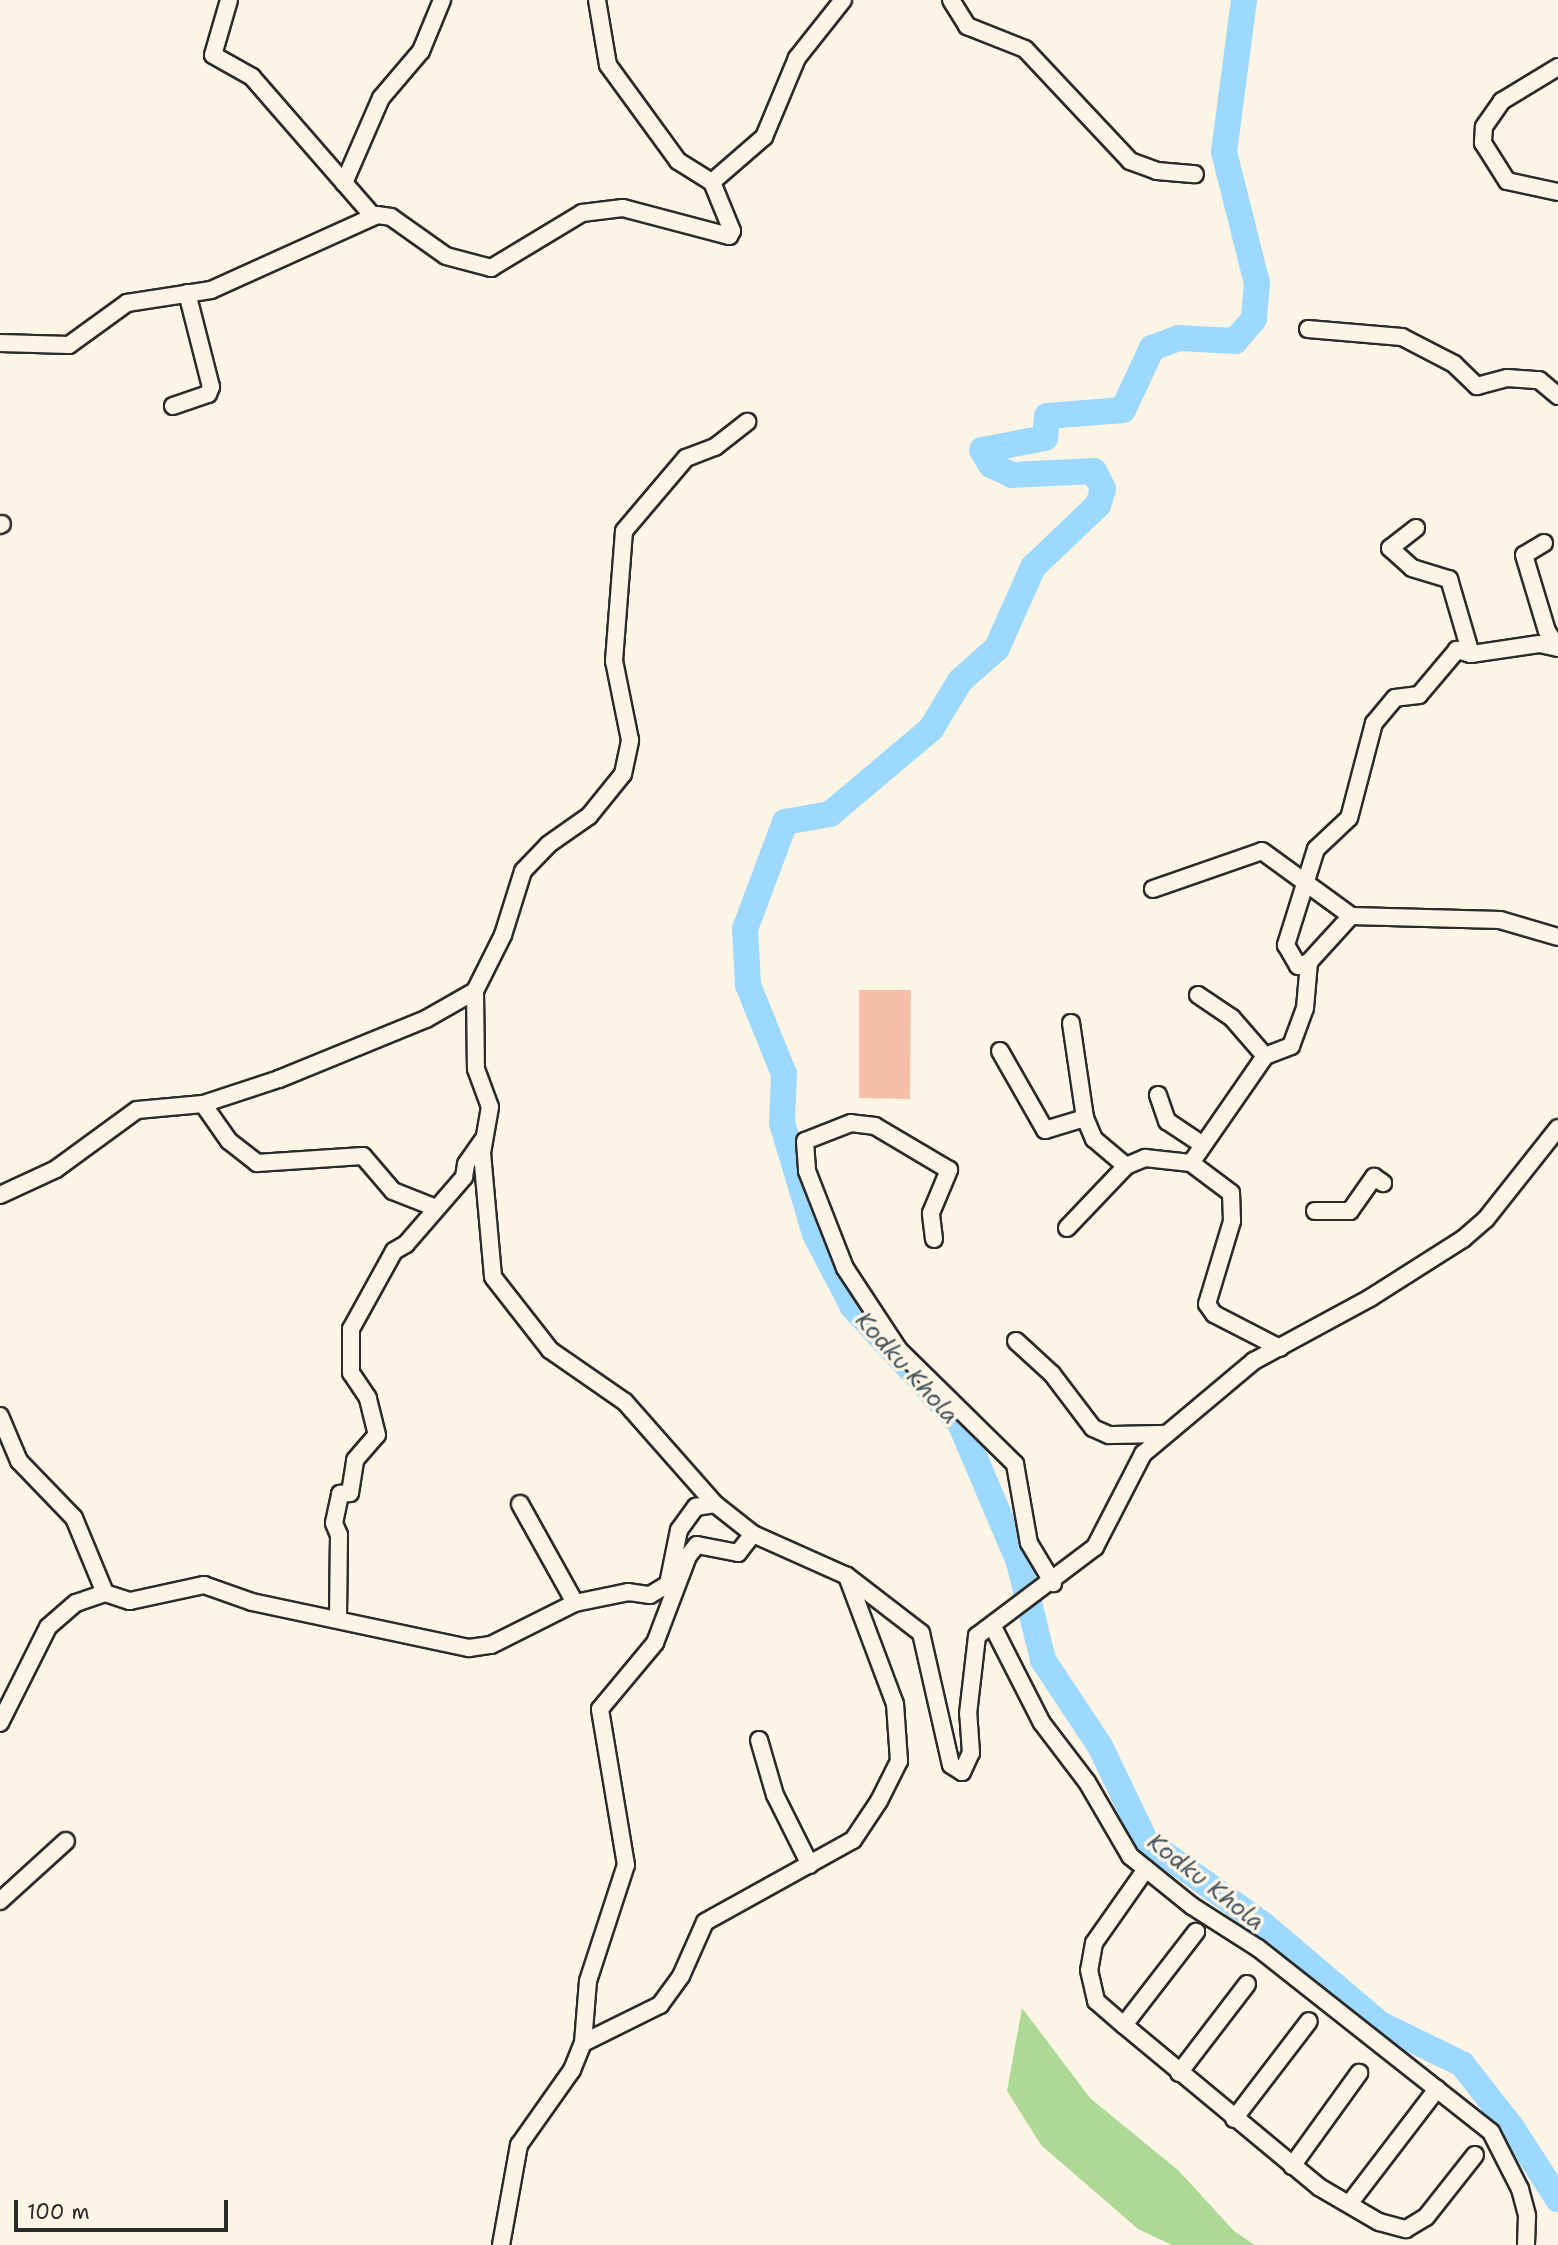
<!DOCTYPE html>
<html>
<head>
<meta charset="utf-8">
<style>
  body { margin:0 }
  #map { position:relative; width:1558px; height:2245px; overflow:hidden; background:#fcf5e5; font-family:"Shantell Sans",sans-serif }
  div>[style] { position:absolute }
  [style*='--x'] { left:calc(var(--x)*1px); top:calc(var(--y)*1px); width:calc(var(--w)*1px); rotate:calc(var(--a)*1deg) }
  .green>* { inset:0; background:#add896 }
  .river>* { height:26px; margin:-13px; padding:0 13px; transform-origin:13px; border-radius:13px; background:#9dd8fe }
  .building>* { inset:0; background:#f5c0a7 }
  .roads { filter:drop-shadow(2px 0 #2b2b2b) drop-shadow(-2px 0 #2b2b2b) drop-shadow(0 2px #2b2b2b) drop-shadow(0 -2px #2b2b2b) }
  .minor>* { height:16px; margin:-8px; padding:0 8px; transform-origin:8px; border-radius:8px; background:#fcf5e5 }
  span { translate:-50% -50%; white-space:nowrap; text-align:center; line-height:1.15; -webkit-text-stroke:7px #fcf5e5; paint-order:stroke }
  .water-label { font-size:23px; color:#485660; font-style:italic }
  .scale { position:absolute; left:14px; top:2200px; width:214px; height:32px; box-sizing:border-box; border:4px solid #2b2b2b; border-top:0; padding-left:9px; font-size:21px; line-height:24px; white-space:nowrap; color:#2b2b2b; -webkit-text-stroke:5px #fcf5e5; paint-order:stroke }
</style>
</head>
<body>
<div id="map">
  <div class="green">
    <div style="clip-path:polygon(1022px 2008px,1090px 2098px,1179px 2171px,1234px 2231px,1255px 2245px,1172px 2245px,1138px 2229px,1041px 2145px,1007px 2091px)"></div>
  </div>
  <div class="river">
    <div style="--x:1244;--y:0;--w:153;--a:97.5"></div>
    <div style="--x:1224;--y:152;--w:135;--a:75.9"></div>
    <div style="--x:1257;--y:283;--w:36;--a:95"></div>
    <div style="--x:1254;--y:319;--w:29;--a:131"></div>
    <div style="--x:1235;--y:341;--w:56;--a:-176.9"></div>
    <div style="--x:1179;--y:338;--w:29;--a:160"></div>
    <div style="--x:1152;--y:348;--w:68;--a:115.1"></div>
    <div style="--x:1123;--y:410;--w:76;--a:175.5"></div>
    <div style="--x:1047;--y:416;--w:22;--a:95"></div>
    <div style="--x:1045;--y:438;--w:64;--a:169.2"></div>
    <div style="--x:982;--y:450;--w:17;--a:59"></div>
    <div style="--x:991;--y:465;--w:23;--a:25"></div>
    <div style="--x:1012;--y:475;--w:82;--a:-2.8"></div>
    <div style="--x:1094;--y:471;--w:20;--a:63"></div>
    <div style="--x:1103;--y:489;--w:17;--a:107"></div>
    <div style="--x:1098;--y:505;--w:90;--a:136.4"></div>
    <div style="--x:1033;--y:567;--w:89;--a:114"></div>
    <div style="--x:997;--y:648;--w:50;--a:138.3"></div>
    <div style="--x:960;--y:681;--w:56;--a:121.1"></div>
    <div style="--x:931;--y:729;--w:132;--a:139.9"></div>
    <div style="--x:830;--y:814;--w:46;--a:169.9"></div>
    <div style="--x:785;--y:822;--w:114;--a:110.5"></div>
    <div style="--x:745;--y:929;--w:56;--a:86.9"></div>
    <div style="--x:748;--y:985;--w:96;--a:68"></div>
    <div style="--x:784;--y:1074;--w:49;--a:92.3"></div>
    <div style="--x:782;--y:1123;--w:116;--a:73.4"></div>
    <div style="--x:815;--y:1234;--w:82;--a:62.5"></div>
    <div style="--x:853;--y:1307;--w:158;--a:47.3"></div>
    <div style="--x:960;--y:1423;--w:151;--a:67"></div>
    <div style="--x:1019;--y:1562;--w:101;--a:76.2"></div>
    <div style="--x:1043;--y:1660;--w:103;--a:56.5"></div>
    <div style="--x:1100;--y:1746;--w:104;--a:64.4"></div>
    <div style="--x:1145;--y:1840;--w:143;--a:35.6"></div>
    <div style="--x:1261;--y:1923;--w:156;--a:40.3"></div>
    <div style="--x:1380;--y:2024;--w:91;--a:26"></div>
    <div style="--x:1462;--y:2064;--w:81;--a:52"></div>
    <div style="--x:1512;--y:2128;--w:85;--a:57.1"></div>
  </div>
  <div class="building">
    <div style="clip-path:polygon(859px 990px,911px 990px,910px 1099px,859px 1098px)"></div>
  </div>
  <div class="roads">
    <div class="minor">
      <div style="--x:229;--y:0;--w:57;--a:106.2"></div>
      <div style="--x:213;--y:55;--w:45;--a:29.4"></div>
      <div style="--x:252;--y:77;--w:184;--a:49"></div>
      <div style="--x:597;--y:0;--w:66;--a:80.4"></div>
      <div style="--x:608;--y:65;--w:119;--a:53.9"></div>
      <div style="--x:678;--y:161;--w:40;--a:32"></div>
      <div style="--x:951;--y:0;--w:31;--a:58"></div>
      <div style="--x:967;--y:26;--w:62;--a:21.6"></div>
      <div style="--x:1025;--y:49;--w:154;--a:46.8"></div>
      <div style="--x:1130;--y:161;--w:29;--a:20"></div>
      <div style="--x:1157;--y:171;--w:38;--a:5"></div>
      <div style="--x:1558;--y:67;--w:66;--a:148.7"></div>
      <div style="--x:1502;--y:101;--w:32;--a:125"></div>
      <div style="--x:1484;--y:127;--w:16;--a:94"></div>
      <div style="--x:1483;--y:143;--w:45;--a:57.7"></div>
      <div style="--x:1507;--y:181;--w:52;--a:12.2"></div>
      <div style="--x:344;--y:183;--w:93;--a:-66.5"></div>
      <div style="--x:381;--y:98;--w:62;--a:-49.6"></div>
      <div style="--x:421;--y:51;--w:55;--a:-67.6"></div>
      <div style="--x:1308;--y:329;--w:94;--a:4.9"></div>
      <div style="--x:1402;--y:337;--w:59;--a:27.4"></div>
      <div style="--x:1454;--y:364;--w:32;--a:44"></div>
      <div style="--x:1477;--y:386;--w:31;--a:-15"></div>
      <div style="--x:1507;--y:378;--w:32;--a:4"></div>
      <div style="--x:1539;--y:380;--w:25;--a:40"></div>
      <div style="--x:0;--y:343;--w:69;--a:1.7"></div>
      <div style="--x:69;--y:345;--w:72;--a:-35.9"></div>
      <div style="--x:127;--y:303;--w:85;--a:-8.8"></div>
      <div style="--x:211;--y:290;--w:182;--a:-24.3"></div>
      <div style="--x:377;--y:215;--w:14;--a:8"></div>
      <div style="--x:391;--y:217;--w:67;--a:35.3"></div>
      <div style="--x:446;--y:256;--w:47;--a:14.9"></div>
      <div style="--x:491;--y:268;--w:106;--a:-31.1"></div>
      <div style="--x:582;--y:213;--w:41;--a:-7"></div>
      <div style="--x:623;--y:208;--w:110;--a:14.8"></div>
      <div style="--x:729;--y:236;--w:6;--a:-59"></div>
      <div style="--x:732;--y:231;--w:53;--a:-112.2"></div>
      <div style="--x:712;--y:182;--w:69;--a:-40.9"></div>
      <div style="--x:764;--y:137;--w:86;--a:-67.3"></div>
      <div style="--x:797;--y:58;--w:74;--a:-51.6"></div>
      <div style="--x:173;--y:406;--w:37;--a:-19"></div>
      <div style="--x:208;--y:394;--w:8;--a:-67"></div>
      <div style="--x:211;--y:387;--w:97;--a:-104.3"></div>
      <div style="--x:0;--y:525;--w:2;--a:-27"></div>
      <div style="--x:1416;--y:528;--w:33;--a:142"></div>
      <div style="--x:1390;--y:548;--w:30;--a:42"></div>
      <div style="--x:1412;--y:568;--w:39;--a:17"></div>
      <div style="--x:1449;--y:579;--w:78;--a:73.7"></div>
      <div style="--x:1544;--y:543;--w:23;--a:149"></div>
      <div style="--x:1524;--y:555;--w:79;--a:73.2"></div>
      <div style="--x:1547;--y:631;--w:20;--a:57"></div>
      <div style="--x:1558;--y:648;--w:19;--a:-168"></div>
      <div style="--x:1539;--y:644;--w:69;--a:171.6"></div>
      <div style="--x:1471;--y:654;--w:15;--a:-164"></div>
      <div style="--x:1457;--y:650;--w:59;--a:130.2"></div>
      <div style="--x:1419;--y:695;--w:24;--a:173"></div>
      <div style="--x:1395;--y:698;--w:33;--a:130"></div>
      <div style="--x:1374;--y:723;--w:98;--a:104.7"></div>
      <div style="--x:1349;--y:818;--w:45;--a:136.8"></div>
      <div style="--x:1316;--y:849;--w:101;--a:107.4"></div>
      <div style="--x:1286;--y:945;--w:24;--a:60"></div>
      <div style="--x:1298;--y:966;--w:12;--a:-20"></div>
      <div style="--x:1309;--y:962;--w:62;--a:-47.6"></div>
      <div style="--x:1351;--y:916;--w:149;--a:1.5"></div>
      <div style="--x:1500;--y:920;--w:60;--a:16.3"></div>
      <div style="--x:1153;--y:889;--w:115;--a:-19.2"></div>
      <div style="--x:1262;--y:851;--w:110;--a:36.1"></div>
      <div style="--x:475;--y:991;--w:78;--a:89.3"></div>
      <div style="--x:476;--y:1069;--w:40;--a:69.8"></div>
      <div style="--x:490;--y:1107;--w:47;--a:99.9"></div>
      <div style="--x:482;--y:1153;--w:124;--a:84.9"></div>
      <div style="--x:493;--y:1277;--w:93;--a:52"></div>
      <div style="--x:550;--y:1350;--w:91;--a:34.7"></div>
      <div style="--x:625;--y:1402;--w:136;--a:48.6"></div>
      <div style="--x:1198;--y:995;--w:41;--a:34.1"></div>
      <div style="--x:1232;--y:1018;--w:50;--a:49"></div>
      <div style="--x:1071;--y:1023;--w:96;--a:81.6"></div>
      <div style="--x:1085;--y:1118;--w:23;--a:67"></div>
      <div style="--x:1094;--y:1139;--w:42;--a:40.2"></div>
      <div style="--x:1000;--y:1051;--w:91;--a:60.3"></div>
      <div style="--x:1045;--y:1130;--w:42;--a:-16.7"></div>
      <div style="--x:1158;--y:1095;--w:28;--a:71"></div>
      <div style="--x:1167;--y:1121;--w:43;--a:33.7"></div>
      <div style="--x:203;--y:1104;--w:45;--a:54.9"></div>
      <div style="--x:229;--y:1141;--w:36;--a:38"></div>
      <div style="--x:257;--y:1163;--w:106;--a:-3.8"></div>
      <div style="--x:363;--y:1156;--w:46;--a:49.4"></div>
      <div style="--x:393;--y:1191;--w:46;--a:21.6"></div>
      <div style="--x:0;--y:1195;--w:62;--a:-24.9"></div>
      <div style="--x:56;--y:1169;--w:100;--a:-36.1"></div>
      <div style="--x:137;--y:1110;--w:66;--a:-5.2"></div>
      <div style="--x:203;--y:1104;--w:80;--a:-18.2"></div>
      <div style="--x:279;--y:1079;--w:159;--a:-22.2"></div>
      <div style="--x:426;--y:1019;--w:56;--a:-29.7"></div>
      <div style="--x:475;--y:991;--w:63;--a:-63.4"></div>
      <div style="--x:503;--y:935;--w:67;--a:-72.6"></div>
      <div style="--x:523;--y:871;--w:37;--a:-46"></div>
      <div style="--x:549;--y:844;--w:49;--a:-35"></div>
      <div style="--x:589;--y:816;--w:54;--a:-51"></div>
      <div style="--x:623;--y:774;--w:35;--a:-78"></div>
      <div style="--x:630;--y:740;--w:81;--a:-101.4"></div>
      <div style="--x:614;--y:661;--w:130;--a:-85.6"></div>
      <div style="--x:624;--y:531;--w:96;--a:-49.7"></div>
      <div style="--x:686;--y:458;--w:31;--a:-21"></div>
      <div style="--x:715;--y:447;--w:41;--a:-38"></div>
      <div style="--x:1315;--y:1211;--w:35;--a:0"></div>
      <div style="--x:1350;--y:1211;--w:42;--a:-54.8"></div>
      <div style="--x:1374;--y:1177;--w:11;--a:34"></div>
      <div style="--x:1067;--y:1228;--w:86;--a:-46.4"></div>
      <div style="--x:1126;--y:1166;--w:21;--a:-23"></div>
      <div style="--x:1145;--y:1158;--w:46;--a:6.2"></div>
      <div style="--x:934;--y:1239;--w:26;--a:-97"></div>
      <div style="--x:931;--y:1213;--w:47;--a:-67.3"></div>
      <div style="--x:949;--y:1170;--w:86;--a:-149.3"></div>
      <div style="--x:875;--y:1126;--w:24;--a:-173"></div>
      <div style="--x:851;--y:1123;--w:49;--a:158.6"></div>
      <div style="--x:805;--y:1141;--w:30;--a:86"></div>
      <div style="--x:807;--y:1171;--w:104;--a:68.6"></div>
      <div style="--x:845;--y:1268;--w:98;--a:56.6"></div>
      <div style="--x:899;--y:1350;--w:163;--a:44.5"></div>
      <div style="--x:1015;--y:1464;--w:80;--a:80"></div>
      <div style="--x:1029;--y:1543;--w:47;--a:59"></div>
      <div style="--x:1016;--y:1341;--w:49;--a:42.5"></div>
      <div style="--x:1052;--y:1374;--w:68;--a:52.8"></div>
      <div style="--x:1093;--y:1428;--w:17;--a:24"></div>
      <div style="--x:1109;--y:1435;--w:54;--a:-1.1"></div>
      <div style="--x:1280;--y:1348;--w:74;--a:-152.7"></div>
      <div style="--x:1214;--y:1314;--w:12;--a:-125"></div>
      <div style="--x:1207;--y:1304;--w:87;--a:-73.2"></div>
      <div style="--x:1232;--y:1221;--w:28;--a:-92"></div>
      <div style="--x:1231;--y:1193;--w:50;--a:-143.1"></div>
      <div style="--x:1191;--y:1163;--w:130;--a:-55.3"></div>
      <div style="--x:1265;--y:1056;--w:28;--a:-21"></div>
      <div style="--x:1291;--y:1046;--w:40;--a:-69.8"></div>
      <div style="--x:1305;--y:1008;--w:46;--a:-85"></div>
      <div style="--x:0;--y:1416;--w:49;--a:67.1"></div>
      <div style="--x:19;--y:1461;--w:79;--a:46"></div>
      <div style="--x:74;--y:1518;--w:81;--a:67.5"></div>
      <div style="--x:520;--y:1504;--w:113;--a:60.9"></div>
      <div style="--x:105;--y:1593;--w:26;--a:18"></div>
      <div style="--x:130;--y:1601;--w:76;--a:-12.2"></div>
      <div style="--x:204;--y:1585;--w:51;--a:19.5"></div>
      <div style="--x:252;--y:1602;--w:222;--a:12"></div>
      <div style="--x:469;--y:1648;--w:22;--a:-8"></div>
      <div style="--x:491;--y:1645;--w:94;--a:-26.6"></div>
      <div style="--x:575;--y:1603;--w:54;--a:-11.7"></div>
      <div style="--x:628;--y:1592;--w:22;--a:8"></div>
      <div style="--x:650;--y:1595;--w:21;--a:-31"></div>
      <div style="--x:668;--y:1584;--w:55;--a:-78.5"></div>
      <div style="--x:679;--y:1530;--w:29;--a:-54"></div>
      <div style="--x:696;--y:1507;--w:19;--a:-9"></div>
      <div style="--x:715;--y:1504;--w:48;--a:38.3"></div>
      <div style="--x:753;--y:1534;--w:103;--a:24.1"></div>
      <div style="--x:847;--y:1576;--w:93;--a:37.6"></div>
      <div style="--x:921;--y:1633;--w:135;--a:77.2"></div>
      <div style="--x:951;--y:1765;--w:13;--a:32"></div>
      <div style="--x:962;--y:1772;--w:21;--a:-65"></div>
      <div style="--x:971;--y:1753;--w:39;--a:-94"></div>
      <div style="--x:968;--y:1714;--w:79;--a:-83.4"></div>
      <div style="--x:977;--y:1636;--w:148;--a:-37"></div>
      <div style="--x:1095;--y:1547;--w:105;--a:-62.7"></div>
      <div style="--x:1143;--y:1454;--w:145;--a:-40"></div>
      <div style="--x:1254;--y:1361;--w:132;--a:-28.5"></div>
      <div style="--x:1370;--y:1298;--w:110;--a:-32.4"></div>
      <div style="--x:1463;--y:1239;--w:30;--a:-41"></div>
      <div style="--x:1486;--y:1219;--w:116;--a:-51.6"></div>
      <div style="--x:338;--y:1617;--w:82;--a:-89.3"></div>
      <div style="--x:339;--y:1535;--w:13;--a:-113"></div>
      <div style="--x:334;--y:1523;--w:30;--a:-78"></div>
      <div style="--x:340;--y:1494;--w:10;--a:-6"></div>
      <div style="--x:350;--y:1493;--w:33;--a:-81"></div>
      <div style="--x:355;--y:1460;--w:33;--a:-49"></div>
      <div style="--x:377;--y:1435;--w:38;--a:-104"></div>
      <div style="--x:368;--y:1398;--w:30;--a:-124"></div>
      <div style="--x:351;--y:1373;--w:44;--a:-90"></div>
      <div style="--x:351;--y:1329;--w:89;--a:-61.1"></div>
      <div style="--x:394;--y:1251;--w:14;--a:-30"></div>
      <div style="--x:406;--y:1244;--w:89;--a:-49.1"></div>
      <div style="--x:464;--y:1177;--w:13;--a:-81"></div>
      <div style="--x:466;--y:1164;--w:29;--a:-55"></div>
      <div style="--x:992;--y:1625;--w:110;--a:63"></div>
      <div style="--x:1042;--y:1723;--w:74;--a:52.7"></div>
      <div style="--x:1087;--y:1782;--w:86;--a:59.8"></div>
      <div style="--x:1130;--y:1856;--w:80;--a:38.9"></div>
      <div style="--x:1192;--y:1906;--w:78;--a:32.5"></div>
      <div style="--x:1258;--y:1948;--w:297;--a:38.3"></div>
      <div style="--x:1491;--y:2132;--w:64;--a:63"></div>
      <div style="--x:1520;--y:2189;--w:28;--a:75"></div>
      <div style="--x:1527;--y:2216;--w:29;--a:92"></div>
      <div style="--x:0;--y:1723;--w:107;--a:-63.4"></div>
      <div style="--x:48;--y:1627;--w:37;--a:-41"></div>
      <div style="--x:76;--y:1603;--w:31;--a:-19"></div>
      <div style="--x:759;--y:1740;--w:57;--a:73.8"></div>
      <div style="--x:775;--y:1795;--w:78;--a:63.4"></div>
      <div style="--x:1146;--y:1869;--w:90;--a:125.1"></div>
      <div style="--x:1094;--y:1943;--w:27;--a:100"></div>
      <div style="--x:1089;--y:1970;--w:32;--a:77"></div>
      <div style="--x:1096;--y:2001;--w:37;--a:41"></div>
      <div style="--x:1124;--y:2025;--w:254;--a:39.7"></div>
      <div style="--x:1319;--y:2187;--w:69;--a:30.3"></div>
      <div style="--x:1379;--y:2222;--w:28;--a:15"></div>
      <div style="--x:1406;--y:2229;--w:23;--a:-31"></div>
      <div style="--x:1426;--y:2217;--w:79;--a:-51.7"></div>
      <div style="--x:0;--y:1901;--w:89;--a:-42.3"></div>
      <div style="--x:1124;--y:2025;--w:118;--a:-52.3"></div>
      <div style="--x:583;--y:2043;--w:86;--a:-26.3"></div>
      <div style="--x:660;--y:2005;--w:36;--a:-54"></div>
      <div style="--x:681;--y:1976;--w:59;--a:-66"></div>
      <div style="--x:705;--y:1922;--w:169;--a:-29"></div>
      <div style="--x:853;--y:1840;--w:47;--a:-56.3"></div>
      <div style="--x:879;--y:1801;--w:45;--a:-63.4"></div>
      <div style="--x:899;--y:1761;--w:57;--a:-94"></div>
      <div style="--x:895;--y:1704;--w:137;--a:-110.6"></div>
      <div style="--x:1179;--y:2073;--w:112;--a:-52.6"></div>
      <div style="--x:1234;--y:2119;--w:123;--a:-52.6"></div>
      <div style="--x:1292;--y:2166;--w:115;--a:-54.2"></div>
      <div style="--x:1349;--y:2204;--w:145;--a:-52.6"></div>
      <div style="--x:501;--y:2245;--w:102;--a:-79.8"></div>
      <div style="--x:519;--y:2145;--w:92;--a:-54.8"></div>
      <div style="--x:572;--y:2070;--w:29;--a:-68"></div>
      <div style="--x:583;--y:2043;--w:62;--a:-85.4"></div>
      <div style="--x:588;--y:1981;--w:122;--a:-71.9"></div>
      <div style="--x:626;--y:1865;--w:158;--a:-99.5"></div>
      <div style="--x:600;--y:1709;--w:86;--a:-50.2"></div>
      <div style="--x:655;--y:1643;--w:93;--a:-69.2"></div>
      <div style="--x:688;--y:1556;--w:14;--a:-51"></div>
      <div style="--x:697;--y:1545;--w:42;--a:11"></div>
      <div style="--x:738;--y:1553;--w:24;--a:-52"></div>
    </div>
  </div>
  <div class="water-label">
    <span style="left:907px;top:1368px;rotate:48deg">Kodku Khola</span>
    <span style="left:1206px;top:1882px;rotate:38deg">Kodku Khola</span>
  </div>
  <div class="scale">100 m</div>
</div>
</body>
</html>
